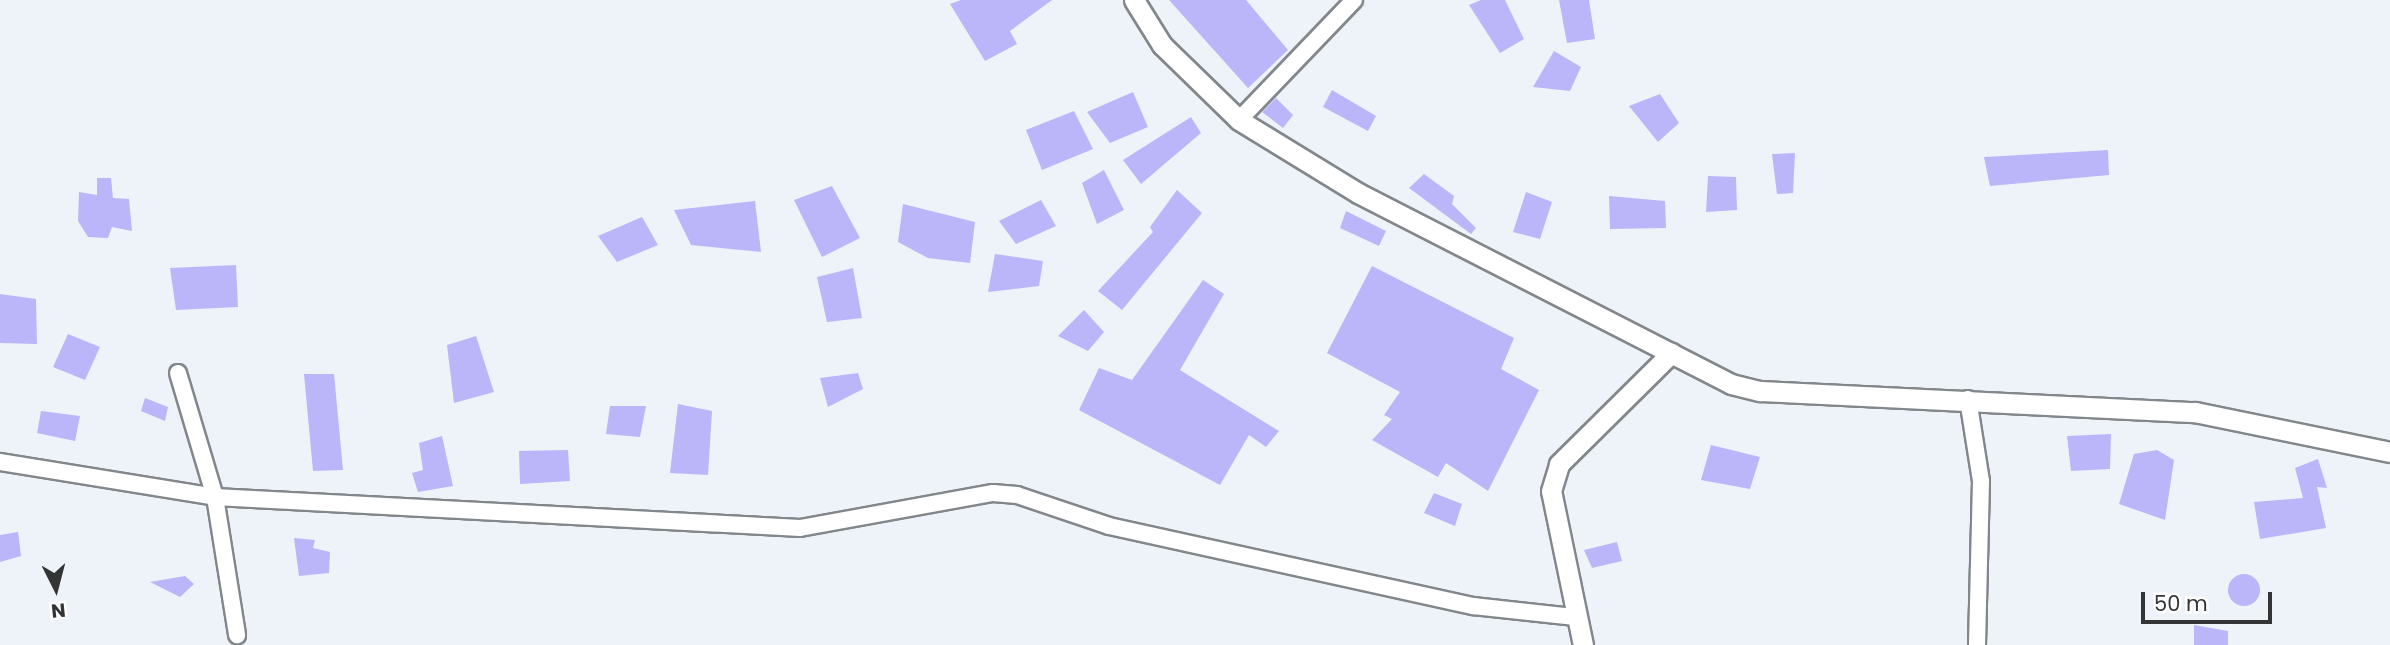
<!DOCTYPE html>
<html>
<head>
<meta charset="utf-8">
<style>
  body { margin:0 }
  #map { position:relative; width:2390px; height:645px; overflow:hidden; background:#edf3f9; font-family:Poppins,sans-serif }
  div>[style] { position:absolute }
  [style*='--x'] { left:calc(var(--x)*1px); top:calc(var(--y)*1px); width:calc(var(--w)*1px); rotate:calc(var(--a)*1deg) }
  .building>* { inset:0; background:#bbb6f9 }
  .round { border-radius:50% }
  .roads { filter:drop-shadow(2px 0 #81878b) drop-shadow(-2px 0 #81878b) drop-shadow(0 2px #81878b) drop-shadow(0 -2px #81878b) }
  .minor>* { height:16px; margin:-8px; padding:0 8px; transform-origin:8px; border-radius:8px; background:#fff }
  .tertiary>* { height:19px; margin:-9.5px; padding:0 9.5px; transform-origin:9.5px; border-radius:9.5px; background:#fff }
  span { translate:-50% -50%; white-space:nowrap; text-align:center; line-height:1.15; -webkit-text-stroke:5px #fff; paint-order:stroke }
  .north { position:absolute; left:21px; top:554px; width:70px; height:70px; -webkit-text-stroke:5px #fff; paint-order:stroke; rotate:174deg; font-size:19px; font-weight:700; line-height:28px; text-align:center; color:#323436 }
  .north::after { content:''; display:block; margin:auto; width:24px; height:32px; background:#323436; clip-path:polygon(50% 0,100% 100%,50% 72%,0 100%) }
  .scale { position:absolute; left:2141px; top:592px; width:131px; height:32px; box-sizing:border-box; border:4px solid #323436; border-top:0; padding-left:9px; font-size:21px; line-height:24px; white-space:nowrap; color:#323436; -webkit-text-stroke:5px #fff; paint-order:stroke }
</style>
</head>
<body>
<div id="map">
  <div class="building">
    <div style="clip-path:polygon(961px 0,1052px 0,1010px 31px,1017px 44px,985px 61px,950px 4px)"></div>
    <div style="clip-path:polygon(1169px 0,1246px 0,1288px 50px,1248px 88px)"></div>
    <div style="clip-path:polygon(1481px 0,1505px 0,1524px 39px,1500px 53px,1469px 5px)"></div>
    <div style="clip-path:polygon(1559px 0,1589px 0,1595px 39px,1567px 43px)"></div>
    <div style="clip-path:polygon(1554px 51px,1581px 67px,1570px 91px,1533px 87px)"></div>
    <div style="clip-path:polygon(1332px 90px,1376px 116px,1368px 131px,1323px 107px)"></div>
    <div style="clip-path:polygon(1133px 92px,1148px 127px,1110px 143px,1087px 112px)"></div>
    <div style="clip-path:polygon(1660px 94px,1679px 123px,1658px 142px,1629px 106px)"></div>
    <div style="clip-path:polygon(1276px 98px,1293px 115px,1283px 128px,1262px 112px)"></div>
    <div style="clip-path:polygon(1074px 111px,1093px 149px,1042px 170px,1026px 130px)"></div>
    <div style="clip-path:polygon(1191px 117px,1201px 133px,1141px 184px,1123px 160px)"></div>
    <div style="clip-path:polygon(2108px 150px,2109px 175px,1990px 186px,1984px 157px)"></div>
    <div style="clip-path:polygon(1795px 153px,1793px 193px,1777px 194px,1772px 154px)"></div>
    <div style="clip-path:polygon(1104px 170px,1124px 210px,1097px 224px,1082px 183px)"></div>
    <div style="clip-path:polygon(1424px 174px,1454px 196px,1452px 204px,1476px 228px,1471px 234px,1409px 188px)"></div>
    <div style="clip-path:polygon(1708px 176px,1736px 177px,1737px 210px,1706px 212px)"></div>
    <div style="clip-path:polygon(97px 178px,111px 178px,113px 198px,129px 199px,132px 231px,112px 227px,108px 238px,88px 237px,78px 221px,79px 192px,97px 195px)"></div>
    <div style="clip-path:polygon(832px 186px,860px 238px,822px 257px,794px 200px)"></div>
    <div style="clip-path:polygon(1177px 190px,1202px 213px,1122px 310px,1098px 291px,1153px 232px,1150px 227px)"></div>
    <div style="clip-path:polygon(1526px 192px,1552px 202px,1540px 239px,1513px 232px)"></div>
    <div style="clip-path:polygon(1609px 196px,1665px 201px,1666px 228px,1610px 229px)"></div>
    <div style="clip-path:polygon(1041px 200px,1056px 226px,1016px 244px,999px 221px)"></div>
    <div style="clip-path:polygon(755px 201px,761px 252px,691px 245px,674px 210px)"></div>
    <div style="clip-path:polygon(903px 204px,975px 222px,970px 263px,928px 258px,898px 242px)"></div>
    <div style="clip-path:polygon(1346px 211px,1386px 231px,1379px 246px,1340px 228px)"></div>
    <div style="clip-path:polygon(642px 217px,658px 245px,617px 262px,598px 236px)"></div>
    <div style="clip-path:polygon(995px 254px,1043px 261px,1039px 286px,988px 292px)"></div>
    <div style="clip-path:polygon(236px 265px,238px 307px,176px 310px,170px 268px)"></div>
    <div style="clip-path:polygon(1372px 266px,1514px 338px,1501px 369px,1539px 390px,1488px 491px,1446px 463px,1438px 477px,1372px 440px,1392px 419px,1384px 415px,1400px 392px,1327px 353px)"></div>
    <div style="clip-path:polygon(853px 268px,862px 318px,827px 322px,817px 277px)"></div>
    <div style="clip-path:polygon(1203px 280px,1224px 294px,1180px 370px,1279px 431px,1266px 447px,1249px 435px,1220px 485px,1079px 410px,1099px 368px,1132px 380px)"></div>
    <div style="clip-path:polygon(0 294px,36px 299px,37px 344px,0 343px)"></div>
    <div style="clip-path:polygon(1084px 310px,1104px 332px,1088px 351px,1058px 336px)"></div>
    <div style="clip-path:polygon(68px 334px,100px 347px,85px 380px,53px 367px)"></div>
    <div style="clip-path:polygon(476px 336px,494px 392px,454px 403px,447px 345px)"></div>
    <div style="clip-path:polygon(858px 373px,863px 389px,828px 407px,820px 378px)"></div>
    <div style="clip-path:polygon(304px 374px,334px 374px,343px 470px,313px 471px)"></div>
    <div style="clip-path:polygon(145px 398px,168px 407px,165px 421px,141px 411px)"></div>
    <div style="clip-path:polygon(678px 404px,712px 411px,708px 475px,670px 473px)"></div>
    <div style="clip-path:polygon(610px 406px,646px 406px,640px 437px,606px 434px)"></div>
    <div style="clip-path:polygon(41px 411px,80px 416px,75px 441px,37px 433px)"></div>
    <div style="clip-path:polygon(2111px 434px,2110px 469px,2071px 471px,2067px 436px)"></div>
    <div style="clip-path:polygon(442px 436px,453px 486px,418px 492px,412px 473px,423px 470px,419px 443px)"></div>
    <div style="clip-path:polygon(1711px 445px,1760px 457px,1750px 489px,1701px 480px)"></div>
    <div style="clip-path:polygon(568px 450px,570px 481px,520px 484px,519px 451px)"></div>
    <div style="clip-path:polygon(2157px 450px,2174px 460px,2165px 520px,2119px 504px,2134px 454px)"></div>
    <div style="clip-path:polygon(2318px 459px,2327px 488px,2317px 487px,2326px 528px,2260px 539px,2254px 502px,2303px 498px,2295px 468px)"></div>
    <div style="clip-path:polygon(1434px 493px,1462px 504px,1455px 526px,1424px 513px)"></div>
    <div style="clip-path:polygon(18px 532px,21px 556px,0 562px,0 535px)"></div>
    <div style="clip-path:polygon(294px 538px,315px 540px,313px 548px,330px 552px,329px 573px,299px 576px)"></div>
    <div style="clip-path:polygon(1617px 542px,1622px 561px,1592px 568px,1584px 550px)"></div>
    <div class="round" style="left:2228px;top:574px;width:32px;height:32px"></div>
    <div style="clip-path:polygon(185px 576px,194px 584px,180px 597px,150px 582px)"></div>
    <div style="clip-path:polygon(2194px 625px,2228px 631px,2228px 645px,2194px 645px)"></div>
  </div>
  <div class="roads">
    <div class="minor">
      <div style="--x:1239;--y:120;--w:166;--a:-46.2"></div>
      <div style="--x:178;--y:373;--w:129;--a:73.4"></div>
      <div style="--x:215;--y:497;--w:140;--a:80.9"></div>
      <div style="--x:1968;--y:399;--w:83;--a:81"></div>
      <div style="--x:1981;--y:481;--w:164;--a:91.4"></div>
      <div style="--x:0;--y:462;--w:218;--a:9.2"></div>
      <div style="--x:215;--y:497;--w:586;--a:3.03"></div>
      <div style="--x:800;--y:528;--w:196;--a:-10.3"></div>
      <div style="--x:993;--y:493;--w:24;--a:5"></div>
      <div style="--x:1017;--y:495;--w:97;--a:18.6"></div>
      <div style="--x:1109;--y:526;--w:373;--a:12.4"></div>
      <div style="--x:1473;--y:606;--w:103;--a:6.2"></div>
    </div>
    <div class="tertiary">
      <div style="--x:1134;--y:0;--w:53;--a:58.1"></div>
      <div style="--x:1162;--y:45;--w:107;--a:44.2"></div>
      <div style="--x:1239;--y:120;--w:140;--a:31.5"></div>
      <div style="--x:1358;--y:193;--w:419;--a:27.1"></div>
      <div style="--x:1731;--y:384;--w:30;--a:14"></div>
      <div style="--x:1760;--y:391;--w:436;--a:2.8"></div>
      <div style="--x:2195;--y:412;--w:199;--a:11.6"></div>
      <div style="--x:1583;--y:645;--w:157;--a:-101.7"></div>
      <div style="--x:1551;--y:491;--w:28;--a:-73"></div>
      <div style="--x:1559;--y:464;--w:158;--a:-44.7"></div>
    </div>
  </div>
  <div class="north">N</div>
  <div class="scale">50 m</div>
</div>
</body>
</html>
